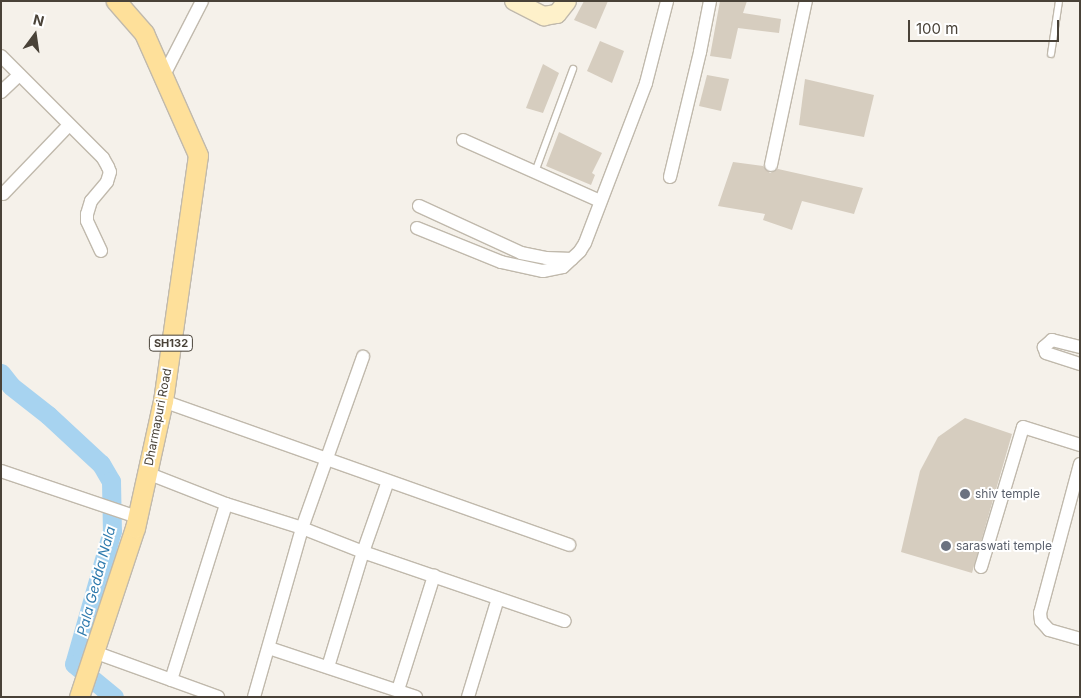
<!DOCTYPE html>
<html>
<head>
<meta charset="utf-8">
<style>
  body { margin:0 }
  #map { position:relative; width:1081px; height:698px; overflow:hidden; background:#f5f1ea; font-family:Inter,sans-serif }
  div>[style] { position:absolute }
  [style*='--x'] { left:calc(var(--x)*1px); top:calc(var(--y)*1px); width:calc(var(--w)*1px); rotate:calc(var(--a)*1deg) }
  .river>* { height:19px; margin:-9.5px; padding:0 9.5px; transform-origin:9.5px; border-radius:9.5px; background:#a7d3f0 }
  .building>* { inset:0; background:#d6cdbf }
  .roads { filter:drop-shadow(1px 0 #c0b9ac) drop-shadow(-1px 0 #c0b9ac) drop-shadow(0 1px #c0b9ac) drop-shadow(0 -1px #c0b9ac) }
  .lane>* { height:6px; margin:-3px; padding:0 3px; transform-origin:3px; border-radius:3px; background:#fff }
  .street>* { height:12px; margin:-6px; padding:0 6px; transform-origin:6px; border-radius:6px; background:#fff }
  .secondary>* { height:18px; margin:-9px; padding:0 9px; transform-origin:9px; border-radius:9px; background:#fef1ca }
  .primary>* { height:19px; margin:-9.5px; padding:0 9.5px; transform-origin:9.5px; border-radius:9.5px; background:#fee09a }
  .dots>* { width:14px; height:14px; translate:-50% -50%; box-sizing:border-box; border:2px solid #fff; border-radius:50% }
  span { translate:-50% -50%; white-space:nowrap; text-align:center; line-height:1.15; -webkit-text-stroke:4px #fff; paint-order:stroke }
  .shield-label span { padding:1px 4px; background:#fff; border:1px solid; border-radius:4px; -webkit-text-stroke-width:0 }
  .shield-label { font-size:11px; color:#494238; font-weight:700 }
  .street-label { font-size:12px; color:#494238 }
  .worship-label { font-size:12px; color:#5b616d }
  .left { translate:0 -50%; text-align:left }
  .water-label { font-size:14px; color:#2e7aad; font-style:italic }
  .frame { position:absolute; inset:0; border:2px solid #494238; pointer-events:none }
  .north { position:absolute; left:10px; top:10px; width:50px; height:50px; -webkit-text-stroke:4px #fff; paint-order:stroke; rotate:14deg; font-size:14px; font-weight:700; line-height:20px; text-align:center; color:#494238 }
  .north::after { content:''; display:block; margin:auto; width:18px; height:22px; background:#494238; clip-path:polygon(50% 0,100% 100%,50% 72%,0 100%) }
  .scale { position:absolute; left:908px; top:20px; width:151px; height:22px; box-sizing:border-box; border:2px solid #494238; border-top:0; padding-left:6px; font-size:15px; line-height:18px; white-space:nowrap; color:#494238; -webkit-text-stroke:4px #fff; paint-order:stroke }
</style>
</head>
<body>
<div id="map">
  <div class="river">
    <div style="--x:1;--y:373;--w:16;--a:52"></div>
    <div style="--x:11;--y:386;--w:47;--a:38.1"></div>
    <div style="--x:48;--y:415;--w:72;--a:42.8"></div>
    <div style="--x:101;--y:464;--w:20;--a:60"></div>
    <div style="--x:111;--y:481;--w:50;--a:88.9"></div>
    <div style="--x:112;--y:531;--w:138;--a:105.9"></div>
    <div style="--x:74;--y:664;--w:52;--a:39.5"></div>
  </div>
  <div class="building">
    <div style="clip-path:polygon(584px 1px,608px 1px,596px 29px,574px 20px)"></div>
    <div style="clip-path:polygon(720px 1px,747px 1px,743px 13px,781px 19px,779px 33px,738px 28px,731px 59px,710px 56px)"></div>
    <div style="clip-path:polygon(600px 41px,624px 51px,612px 83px,587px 71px)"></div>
    <div style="clip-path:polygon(543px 64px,559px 73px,543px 113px,526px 108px)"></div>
    <div style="clip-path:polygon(707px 75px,729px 79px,721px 111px,699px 106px)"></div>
    <div style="clip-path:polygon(805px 79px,874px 95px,864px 137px,799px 125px)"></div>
    <div style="clip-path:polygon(559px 132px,602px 153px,592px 173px,595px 175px,591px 185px,546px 166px)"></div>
    <div style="clip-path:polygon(733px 162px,763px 166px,770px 173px,778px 169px,863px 188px,854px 214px,802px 201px,792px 230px,763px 220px,765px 214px,718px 206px)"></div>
    <div style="clip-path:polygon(965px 418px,1012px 434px,972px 573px,901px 552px,920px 471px,938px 437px)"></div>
  </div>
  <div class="roads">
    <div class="lane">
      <div style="--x:1051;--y:54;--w:54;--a:-81.4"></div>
      <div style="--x:535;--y:172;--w:110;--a:-69.7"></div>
    </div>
    <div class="street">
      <div style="--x:1;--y:56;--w:144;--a:45"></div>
      <div style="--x:103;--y:158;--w:10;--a:61"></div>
      <div style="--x:108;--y:167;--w:5;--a:68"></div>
      <div style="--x:110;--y:172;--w:10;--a:107"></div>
      <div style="--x:107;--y:182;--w:25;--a:130"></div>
      <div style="--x:91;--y:201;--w:14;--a:107"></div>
      <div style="--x:87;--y:214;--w:7;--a:90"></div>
      <div style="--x:87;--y:221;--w:33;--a:65"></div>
      <div style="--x:163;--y:77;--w:85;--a:-62.8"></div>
      <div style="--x:1;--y:92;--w:25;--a:-43"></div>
      <div style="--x:463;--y:140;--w:150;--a:24"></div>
      <div style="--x:771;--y:165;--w:168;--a:-78"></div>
      <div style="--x:670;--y:177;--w:129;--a:-76.5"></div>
      <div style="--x:700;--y:52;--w:52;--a:-78.9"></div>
      <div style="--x:3;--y:194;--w:95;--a:-46.3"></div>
      <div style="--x:419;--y:206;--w:112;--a:24.7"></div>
      <div style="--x:521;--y:253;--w:25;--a:11"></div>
      <div style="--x:546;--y:258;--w:26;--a:2"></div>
      <div style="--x:417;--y:228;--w:91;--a:22"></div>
      <div style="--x:501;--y:262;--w:43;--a:12.1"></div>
      <div style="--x:543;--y:271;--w:20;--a:-11"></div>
      <div style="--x:563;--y:267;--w:23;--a:-43"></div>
      <div style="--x:580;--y:251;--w:9;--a:-58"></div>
      <div style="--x:585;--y:243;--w:171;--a:-69.1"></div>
      <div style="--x:646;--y:83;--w:85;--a:-75.6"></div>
      <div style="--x:1080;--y:347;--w:29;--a:-166"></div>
      <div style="--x:1052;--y:340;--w:11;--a:139"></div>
      <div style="--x:1044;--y:347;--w:6;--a:72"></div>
      <div style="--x:1046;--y:353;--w:36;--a:18"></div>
      <div style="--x:163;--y:401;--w:431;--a:19.5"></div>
      <div style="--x:1080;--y:464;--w:154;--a:105"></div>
      <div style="--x:1040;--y:613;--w:8;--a:83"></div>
      <div style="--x:1041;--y:621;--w:12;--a:48"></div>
      <div style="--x:1049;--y:630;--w:32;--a:16"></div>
      <div style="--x:1;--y:471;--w:144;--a:18.7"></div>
      <div style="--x:147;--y:473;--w:85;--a:21.4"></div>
      <div style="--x:226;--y:504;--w:80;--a:17.5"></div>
      <div style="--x:302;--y:528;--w:66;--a:21.5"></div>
      <div style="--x:363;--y:552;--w:213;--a:18.9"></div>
      <div style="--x:981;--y:567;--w:146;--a:-73.3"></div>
      <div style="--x:1023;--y:427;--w:60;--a:17.5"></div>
      <div style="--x:269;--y:648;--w:155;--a:18.4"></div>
      <div style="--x:94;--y:652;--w:132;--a:19.9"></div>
      <div style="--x:328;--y:667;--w:120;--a:-73.1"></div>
      <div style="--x:363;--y:552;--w:75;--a:-70.6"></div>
      <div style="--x:171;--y:680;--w:184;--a:-72.6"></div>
      <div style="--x:398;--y:690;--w:120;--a:-72.5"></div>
      <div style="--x:254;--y:697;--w:176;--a:-74.1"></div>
      <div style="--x:302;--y:528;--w:182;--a:-70.4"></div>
      <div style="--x:468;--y:697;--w:103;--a:-73.1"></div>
    </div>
    <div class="secondary">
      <div style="--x:514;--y:1;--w:34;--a:27"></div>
      <div style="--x:544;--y:16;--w:13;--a:-9"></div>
      <div style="--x:557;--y:14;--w:16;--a:-52"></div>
    </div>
    <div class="primary">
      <div style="--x:79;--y:697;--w:178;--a:-71.7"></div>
      <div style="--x:135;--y:528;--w:130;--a:-77.6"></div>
      <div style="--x:163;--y:401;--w:248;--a:-81.9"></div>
      <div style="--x:198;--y:155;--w:133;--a:-113.9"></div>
      <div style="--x:144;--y:33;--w:43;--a:-131.2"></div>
    </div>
  </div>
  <div class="dots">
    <div style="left:965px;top:494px;background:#6b7280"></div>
    <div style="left:946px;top:546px;background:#6b7280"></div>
  </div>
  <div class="shield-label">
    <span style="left:171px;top:343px">SH132</span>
  </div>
  <div class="street-label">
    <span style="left:158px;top:417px;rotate:-79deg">Dharmapuri Road</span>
  </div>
  <div class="worship-label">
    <span class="left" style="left:975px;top:494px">shiv temple</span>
    <span class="left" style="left:956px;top:546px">saraswati temple</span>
  </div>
  <div class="water-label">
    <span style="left:96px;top:581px;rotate:-75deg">Pala Gedda Nala</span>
  </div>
  <div class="frame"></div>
  <div class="north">N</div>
  <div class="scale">100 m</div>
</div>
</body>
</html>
